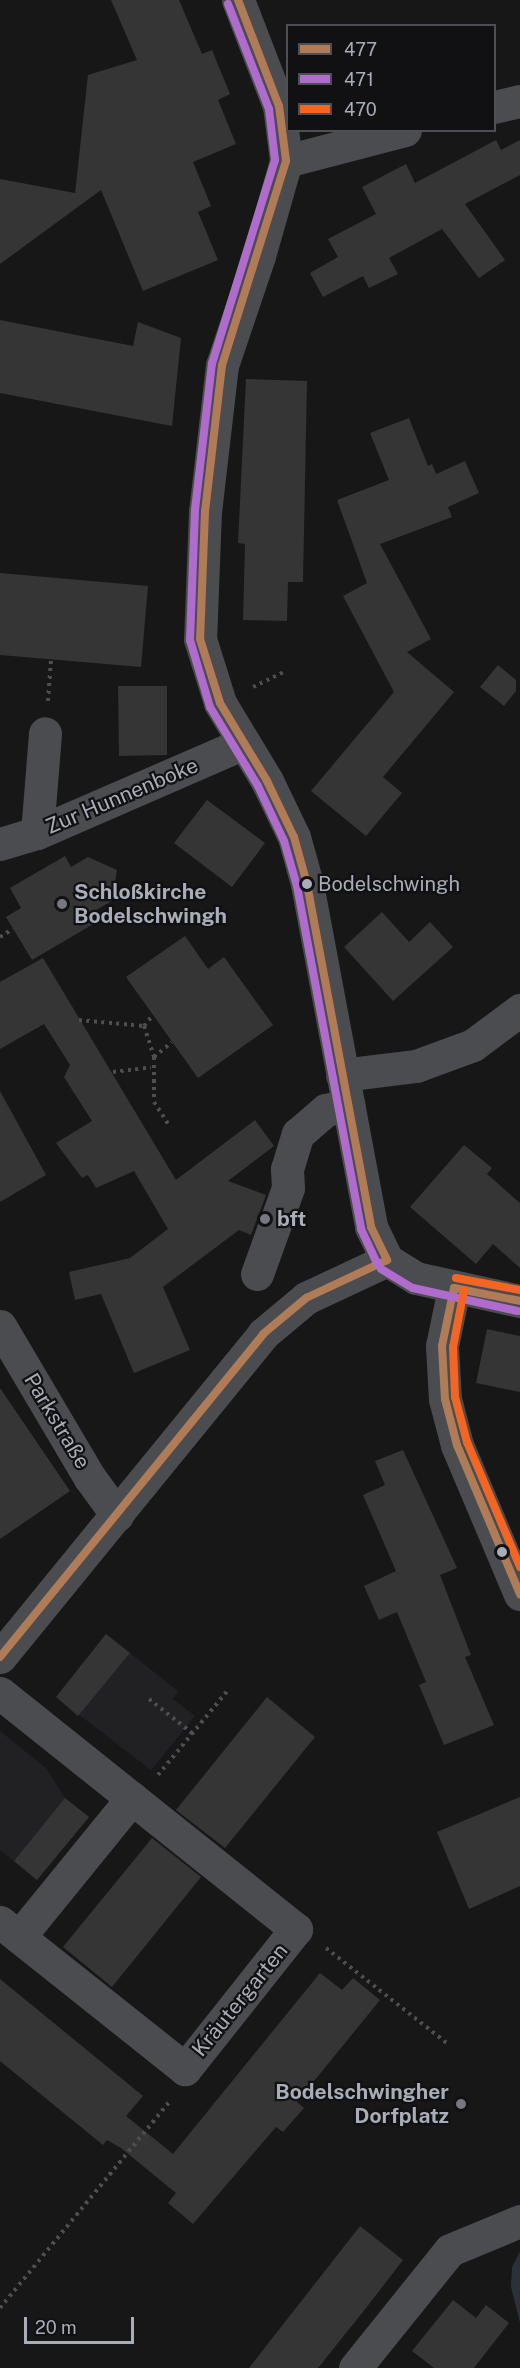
<!DOCTYPE html>
<html>
<head>
<meta charset="utf-8">
<style>
  body { margin:0 }
  #map { position:relative; width:520px; height:2368px; overflow:hidden; background:#171717; font-family:"Public Sans",sans-serif }
  div>[style] { position:absolute }
  [style*='--x'] { left:calc(var(--x)*1px); top:calc(var(--y)*1px); width:calc(var(--w)*1px); rotate:calc(var(--a)*1deg) }
  .built>* { inset:0; background:#212123 }
  .water>* { inset:0; background:#2a3239 }
  .building>* { inset:0; background:#353536 }
  .path>* { height:4px; margin-top:-2px; transform-origin:0; background:repeating-linear-gradient(90deg,#4d4e52 0 3px,transparent 0 7.5px) }
  .minor>* { height:33px; margin:-16.5px; padding:0 16.5px; transform-origin:16.5px; border-radius:16.5px; background:#4b4c50 }
  .bus-1>* { height:8px; margin:-4px; padding:0 4px; transform-origin:4px; border-radius:4px; background:#b07c57 }
  .bus-2>* { height:8px; margin:-4px; padding:0 4px; transform-origin:4px; border-radius:4px; background:#b06ccc }
  .bus-3>* { height:8px; margin:-4px; padding:0 4px; transform-origin:4px; border-radius:4px; background:#f26522 }
  .dots>* { width:16px; height:16px; translate:-50% -50%; box-sizing:border-box; border:3px solid #111113; border-radius:50% }
  span { translate:-50% -50%; white-space:nowrap; text-align:center; line-height:1.15; -webkit-text-stroke:4.5px #111113; paint-order:stroke }
  .bus-label { font-size:20px; color:#a8adb8 }
  .left { translate:0 -50%; text-align:left }
  .street-label { font-size:21px; color:#a8adb8 }
  .poi-label { font-size:21px; color:#a8adb8; font-weight:700 }
  .right { translate:-100% -50%; text-align:right }
  .legend { position:absolute; left:286px; top:24px; width:210px; height:108px; box-sizing:border-box; background:#111113; border:2px solid #4d4f55; margin:0; padding:8px 10px; list-style:none; font-size:18px; color:#a8adb8 }
  .legend li { display:flex; align-items:center; gap:12px; height:30px }
  .legend b { width:30px; border:2px solid #4d4f55 }
  .scale { position:absolute; left:24px; top:2317px; width:110px; height:27px; box-sizing:border-box; border:3px solid #a8adb8; border-top:0; padding-left:8px; font-size:18px; line-height:21px; white-space:nowrap; color:#a8adb8; -webkit-text-stroke:4px #111113; paint-order:stroke }
</style>
</head>
<body>
<div id="map">
  <div class="built">
    <div style="clip-path:polygon(106px 1634px,178px 1691px,173px 1699px,195px 1716px,151px 1770px,56px 1697px)"></div>
    <div style="clip-path:polygon(0 1731px,46px 1768px,65px 1798px,89px 1817px,37px 1880px,0 1850px)"></div>
  </div>
  <div class="water">
    <div style="clip-path:polygon(520px 2252px,520px 2323px,511px 2287px,512px 2267px)"></div>
  </div>
  <div class="building">
    <div style="clip-path:polygon(111px 0,179px 0,202px 54px,212px 50px,230px 94px,218px 100px,236px 144px,193px 162px,211px 206px,198px 212px,218px 260px,143px 291px,101px 190px,0 264px,0 179px,75px 193px,88px 75px,137px 60px)"></div>
    <div style="clip-path:polygon(496px 140px,501px 150px,520px 140px,520px 175px,465px 204px,505px 260px,479px 278px,442px 229px,389px 258px,398px 274px,369px 288px,363px 276px,323px 297px,310px 273px,338px 257px,328px 239px,376px 214px,362px 187px,406px 164px,415px 183px)"></div>
    <div style="clip-path:polygon(0 320px,133px 346px,138px 322px,181px 338px,172px 426px,0 393px)"></div>
    <div style="clip-path:polygon(246px 379px,307px 381px,303px 582px,288px 582px,287px 621px,243px 620px,245px 544px,238px 543px)"></div>
    <div style="clip-path:polygon(409px 418px,428px 466px,432px 464px,436px 474px,465px 461px,479px 493px,448px 507px,452px 517px,380px 544px,431px 639px,407px 652px,454px 692px,383px 777px,402px 793px,366px 836px,311px 791px,394px 692px,343px 596px,367px 583px,337px 500px,389px 480px,370px 433px)"></div>
    <div style="clip-path:polygon(0 573px,148px 586px,141px 667px,0 655px)"></div>
    <div style="clip-path:polygon(498px 665px,516px 680px,516px 691px,504px 706px,480px 687px)"></div>
    <div style="clip-path:polygon(118px 686px,167px 686px,167px 755px,119px 756px)"></div>
    <div style="clip-path:polygon(207px 800px,265px 843px,232px 887px,174px 843px)"></div>
    <div style="clip-path:polygon(65px 856px,71px 867px,88px 857px,117px 870px,112px 901px,96px 910px,102px 919px,32px 960px,6px 917px,21px 908px,10px 888px)"></div>
    <div style="clip-path:polygon(382px 912px,409px 942px,430px 922px,453px 947px,393px 1001px,344px 947px)"></div>
    <div style="clip-path:polygon(185px 936px,208px 969px,224px 957px,273px 1025px,198px 1078px,126px 977px)"></div>
    <div style="clip-path:polygon(43px 958px,176px 1180px,255px 1120px,274px 1146px,228px 1181px,266px 1195px,251px 1235px,239px 1230px,163px 1287px,190px 1350px,134px 1373px,101px 1294px,75px 1300px,69px 1272px,130px 1258px,168px 1229px,134px 1171px,96px 1188px,88px 1175px,82px 1178px,56px 1143px,92px 1121px,64px 1077px,70px 1065px,44px 1024px,0 1049px,0 982px)"></div>
    <div style="clip-path:polygon(0 1091px,46px 1175px,0 1202px)"></div>
    <div style="clip-path:polygon(464px 1145px,492px 1168px,487px 1174px,520px 1203px,520px 1268px,493px 1244px,476px 1264px,410px 1207px)"></div>
    <div style="clip-path:polygon(487px 1329px,520px 1336px,520px 1392px,476px 1383px)"></div>
    <div style="clip-path:polygon(0 1388px,70px 1491px,0 1539px)"></div>
    <div style="clip-path:polygon(403px 1450px,457px 1568px,440px 1575px,471px 1655px,465px 1657px,494px 1725px,444px 1745px,419px 1685px,426px 1682px,397px 1612px,379px 1620px,364px 1586px,396px 1571px,363px 1495px,385px 1485px,375px 1461px)"></div>
    <div style="clip-path:polygon(106px 1634px,130px 1653px,78px 1716px,56px 1697px)"></div>
    <div style="clip-path:polygon(267px 1697px,315px 1737px,225px 1848px,176px 1810px)"></div>
    <div style="clip-path:polygon(520px 1797px,520px 1886px,469px 1909px,437px 1832px)"></div>
    <div style="clip-path:polygon(65px 1798px,89px 1817px,37px 1880px,14px 1861px)"></div>
    <div style="clip-path:polygon(152px 1838px,201px 1877px,112px 1987px,63px 1947px)"></div>
    <div style="clip-path:polygon(320px 1973px,342px 1990px,353px 1978px,380px 2000px,297px 2102px,304px 2108px,283px 2132px,276px 2127px,193px 2224px,168px 2203px,176px 2193px,121px 2148px,107px 2140px,103px 2145px,0 2061px,0 1979px,143px 2096px,126px 2116px,173px 2154px)"></div>
    <div style="clip-path:polygon(360px 2226px,403px 2260px,366px 2308px,318px 2368px,249px 2368px)"></div>
    <div style="clip-path:polygon(453px 2300px,476px 2318px,486px 2305px,509px 2323px,474px 2368px,434px 2368px,412px 2351px)"></div>
  </div>
  <div class="path">
    <div style="--x:253;--y:687;--w:37;--a:-26"></div>
    <div style="--x:48;--y:701;--w:42;--a:-85.9"></div>
    <div style="--x:0;--y:937;--w:15;--a:-32"></div>
    <div style="--x:79;--y:1020;--w:65;--a:5.3"></div>
    <div style="--x:144;--y:1026;--w:33;--a:72"></div>
    <div style="--x:154;--y:1057;--w:45;--a:90"></div>
    <div style="--x:154;--y:1102;--w:30;--a:57"></div>
    <div style="--x:144;--y:1026;--w:14;--a:-51"></div>
    <div style="--x:154;--y:1057;--w:23;--a:-40"></div>
    <div style="--x:113;--y:1072;--w:38;--a:-7"></div>
    <div style="--x:149;--y:1699;--w:55;--a:38.3"></div>
    <div style="--x:158;--y:1775;--w:110;--a:-50.5"></div>
    <div style="--x:326;--y:1948;--w:155;--a:38.2"></div>
    <div style="--x:0;--y:2308;--w:269;--a:-50.6"></div>
  </div>
  <div class="minor">
    <div style="--x:238;--y:0;--w:114;--a:68.9"></div>
    <div style="--x:279;--y:106;--w:55;--a:82.7"></div>
    <div style="--x:286;--y:161;--w:99;--a:105.9"></div>
    <div style="--x:259;--y:256;--w:115;--a:108.7"></div>
    <div style="--x:222;--y:365;--w:147;--a:96.6"></div>
    <div style="--x:205;--y:511;--w:128;--a:92.2"></div>
    <div style="--x:200;--y:639;--w:67;--a:72.6"></div>
    <div style="--x:220;--y:703;--w:91;--a:58.9"></div>
    <div style="--x:267;--y:781;--w:62;--a:64.3"></div>
    <div style="--x:294;--y:837;--w:49;--a:74.5"></div>
    <div style="--x:307;--y:884;--w:349;--a:79.4"></div>
    <div style="--x:371;--y:1227;--w:37;--a:64"></div>
    <div style="--x:494;--y:107;--w:27;--a:-13"></div>
    <div style="--x:286;--y:161;--w:123;--a:-14.6"></div>
    <div style="--x:37;--y:833;--w:100;--a:-85.4"></div>
    <div style="--x:0;--y:844;--w:39;--a:-17"></div>
    <div style="--x:37;--y:833;--w:223;--a:-23.5"></div>
    <div style="--x:342;--y:1075;--w:75;--a:-6.9"></div>
    <div style="--x:416;--y:1066;--w:61;--a:-20.2"></div>
    <div style="--x:473;--y:1045;--w:59;--a:-36.7"></div>
    <div style="--x:387;--y:1260;--w:34;--a:32"></div>
    <div style="--x:416;--y:1278;--w:107;--a:12.5"></div>
    <div style="--x:257;--y:1274;--w:91;--a:-70.2"></div>
    <div style="--x:288;--y:1188;--w:19;--a:-93"></div>
    <div style="--x:287;--y:1169;--w:37;--a:-73"></div>
    <div style="--x:298;--y:1134;--w:37;--a:-41"></div>
    <div style="--x:326;--y:1110;--w:23;--a:-13"></div>
    <div style="--x:454;--y:1288;--w:59;--a:101.7"></div>
    <div style="--x:442;--y:1346;--w:53;--a:86.8"></div>
    <div style="--x:445;--y:1399;--w:48;--a:75.4"></div>
    <div style="--x:457;--y:1445;--w:162;--a:67.1"></div>
    <div style="--x:0;--y:1326;--w:177;--a:59.4"></div>
    <div style="--x:90;--y:1478;--w:46;--a:53.9"></div>
    <div style="--x:0;--y:1657;--w:417;--a:-50.8"></div>
    <div style="--x:263;--y:1334;--w:56;--a:-39.9"></div>
    <div style="--x:306;--y:1298;--w:89;--a:-25.1"></div>
    <div style="--x:0;--y:1693;--w:379;--a:38.6"></div>
    <div style="--x:296;--y:1929;--w:179;--a:128.4"></div>
    <div style="--x:185;--y:2069;--w:236;--a:-141.5"></div>
    <div style="--x:19;--y:1937;--w:179;--a:-50.9"></div>
    <div style="--x:355;--y:2368;--w:151;--a:-51.2"></div>
    <div style="--x:450;--y:2250;--w:76;--a:-22.5"></div>
  </div>
  <div class="bus-1">
    <div style="--x:238;--y:0;--w:114;--a:68.9"></div>
    <div style="--x:279;--y:106;--w:55;--a:82.7"></div>
    <div style="--x:286;--y:161;--w:214;--a:107.4"></div>
    <div style="--x:222;--y:365;--w:147;--a:96.6"></div>
    <div style="--x:205;--y:511;--w:128;--a:92.2"></div>
    <div style="--x:200;--y:639;--w:67;--a:72.6"></div>
    <div style="--x:220;--y:703;--w:91;--a:58.9"></div>
    <div style="--x:267;--y:781;--w:62;--a:64.3"></div>
    <div style="--x:294;--y:837;--w:49;--a:74.5"></div>
    <div style="--x:307;--y:884;--w:349;--a:79.4"></div>
    <div style="--x:371;--y:1227;--w:37;--a:64"></div>
    <div style="--x:454;--y:1288;--w:59;--a:101.7"></div>
    <div style="--x:442;--y:1346;--w:53;--a:86.8"></div>
    <div style="--x:445;--y:1399;--w:48;--a:75.4"></div>
    <div style="--x:457;--y:1445;--w:162;--a:67.1"></div>
    <div style="--x:454;--y:1288;--w:67;--a:11.1"></div>
    <div style="--x:0;--y:1657;--w:417;--a:-50.8"></div>
    <div style="--x:263;--y:1334;--w:56;--a:-39.9"></div>
    <div style="--x:306;--y:1298;--w:89;--a:-25.1"></div>
  </div>
  <div class="bus-2">
    <div style="--x:228;--y:4;--w:113;--a:68.7"></div>
    <div style="--x:269;--y:109;--w:51;--a:83.3"></div>
    <div style="--x:275;--y:160;--w:213;--a:107.2"></div>
    <div style="--x:212;--y:363;--w:148;--a:96.6"></div>
    <div style="--x:195;--y:510;--w:130;--a:92.2"></div>
    <div style="--x:190;--y:640;--w:70;--a:73.4"></div>
    <div style="--x:210;--y:707;--w:92;--a:58.7"></div>
    <div style="--x:258;--y:786;--w:61;--a:64.7"></div>
    <div style="--x:284;--y:841;--w:47;--a:73.9"></div>
    <div style="--x:297;--y:886;--w:349;--a:79.4"></div>
    <div style="--x:361;--y:1229;--w:40;--a:65"></div>
    <div style="--x:381;--y:1269;--w:37;--a:31"></div>
    <div style="--x:413;--y:1288;--w:107;--a:12.4"></div>
  </div>
  <div class="bus-3">
    <div style="--x:456;--y:1278;--w:65;--a:10.6"></div>
    <div style="--x:464;--y:1290;--w:58;--a:100.9"></div>
    <div style="--x:453;--y:1347;--w:50;--a:87.7"></div>
    <div style="--x:455;--y:1397;--w:47;--a:75.1"></div>
    <div style="--x:467;--y:1442;--w:136;--a:67"></div>
  </div>
  <div class="dots">
    <div style="left:307px;top:884px;background:#a8adb8"></div>
    <div style="left:62px;top:904px;background:#757880"></div>
    <div style="left:265px;top:1219px;background:#757880"></div>
    <div style="left:502px;top:1552px;background:#a8adb8"></div>
    <div style="left:461px;top:2104px;background:#757880"></div>
  </div>
  <div class="bus-label">
    <span class="left" style="left:318px;top:884px">Bodelschwingh</span>
  </div>
  <div class="street-label">
    <span style="left:122px;top:796px;rotate:-23deg">Zur Hunnenboke</span>
    <span style="left:57px;top:1421px;rotate:59deg">Parkstraße</span>
    <span style="left:240px;top:2000px;rotate:-51deg">Kräutergarten</span>
  </div>
  <div class="poi-label">
    <span class="left" style="left:74px;top:904px">Schloßkirche<br>Bodelschwingh</span>
    <span class="left" style="left:277px;top:1219px">bft</span>
    <span class="right" style="left:449px;top:2104px">Bodelschwingher<br>Dorfplatz</span>
  </div>
  <ul class="legend">
  <li><b style="height:8px;background:#b07c57"></b>477</li>
  <li><b style="height:8px;background:#b06ccc"></b>471</li>
  <li><b style="height:8px;background:#f26522"></b>470</li>
  </ul>
  <div class="scale">20 m</div>
</div>
</body>
</html>
